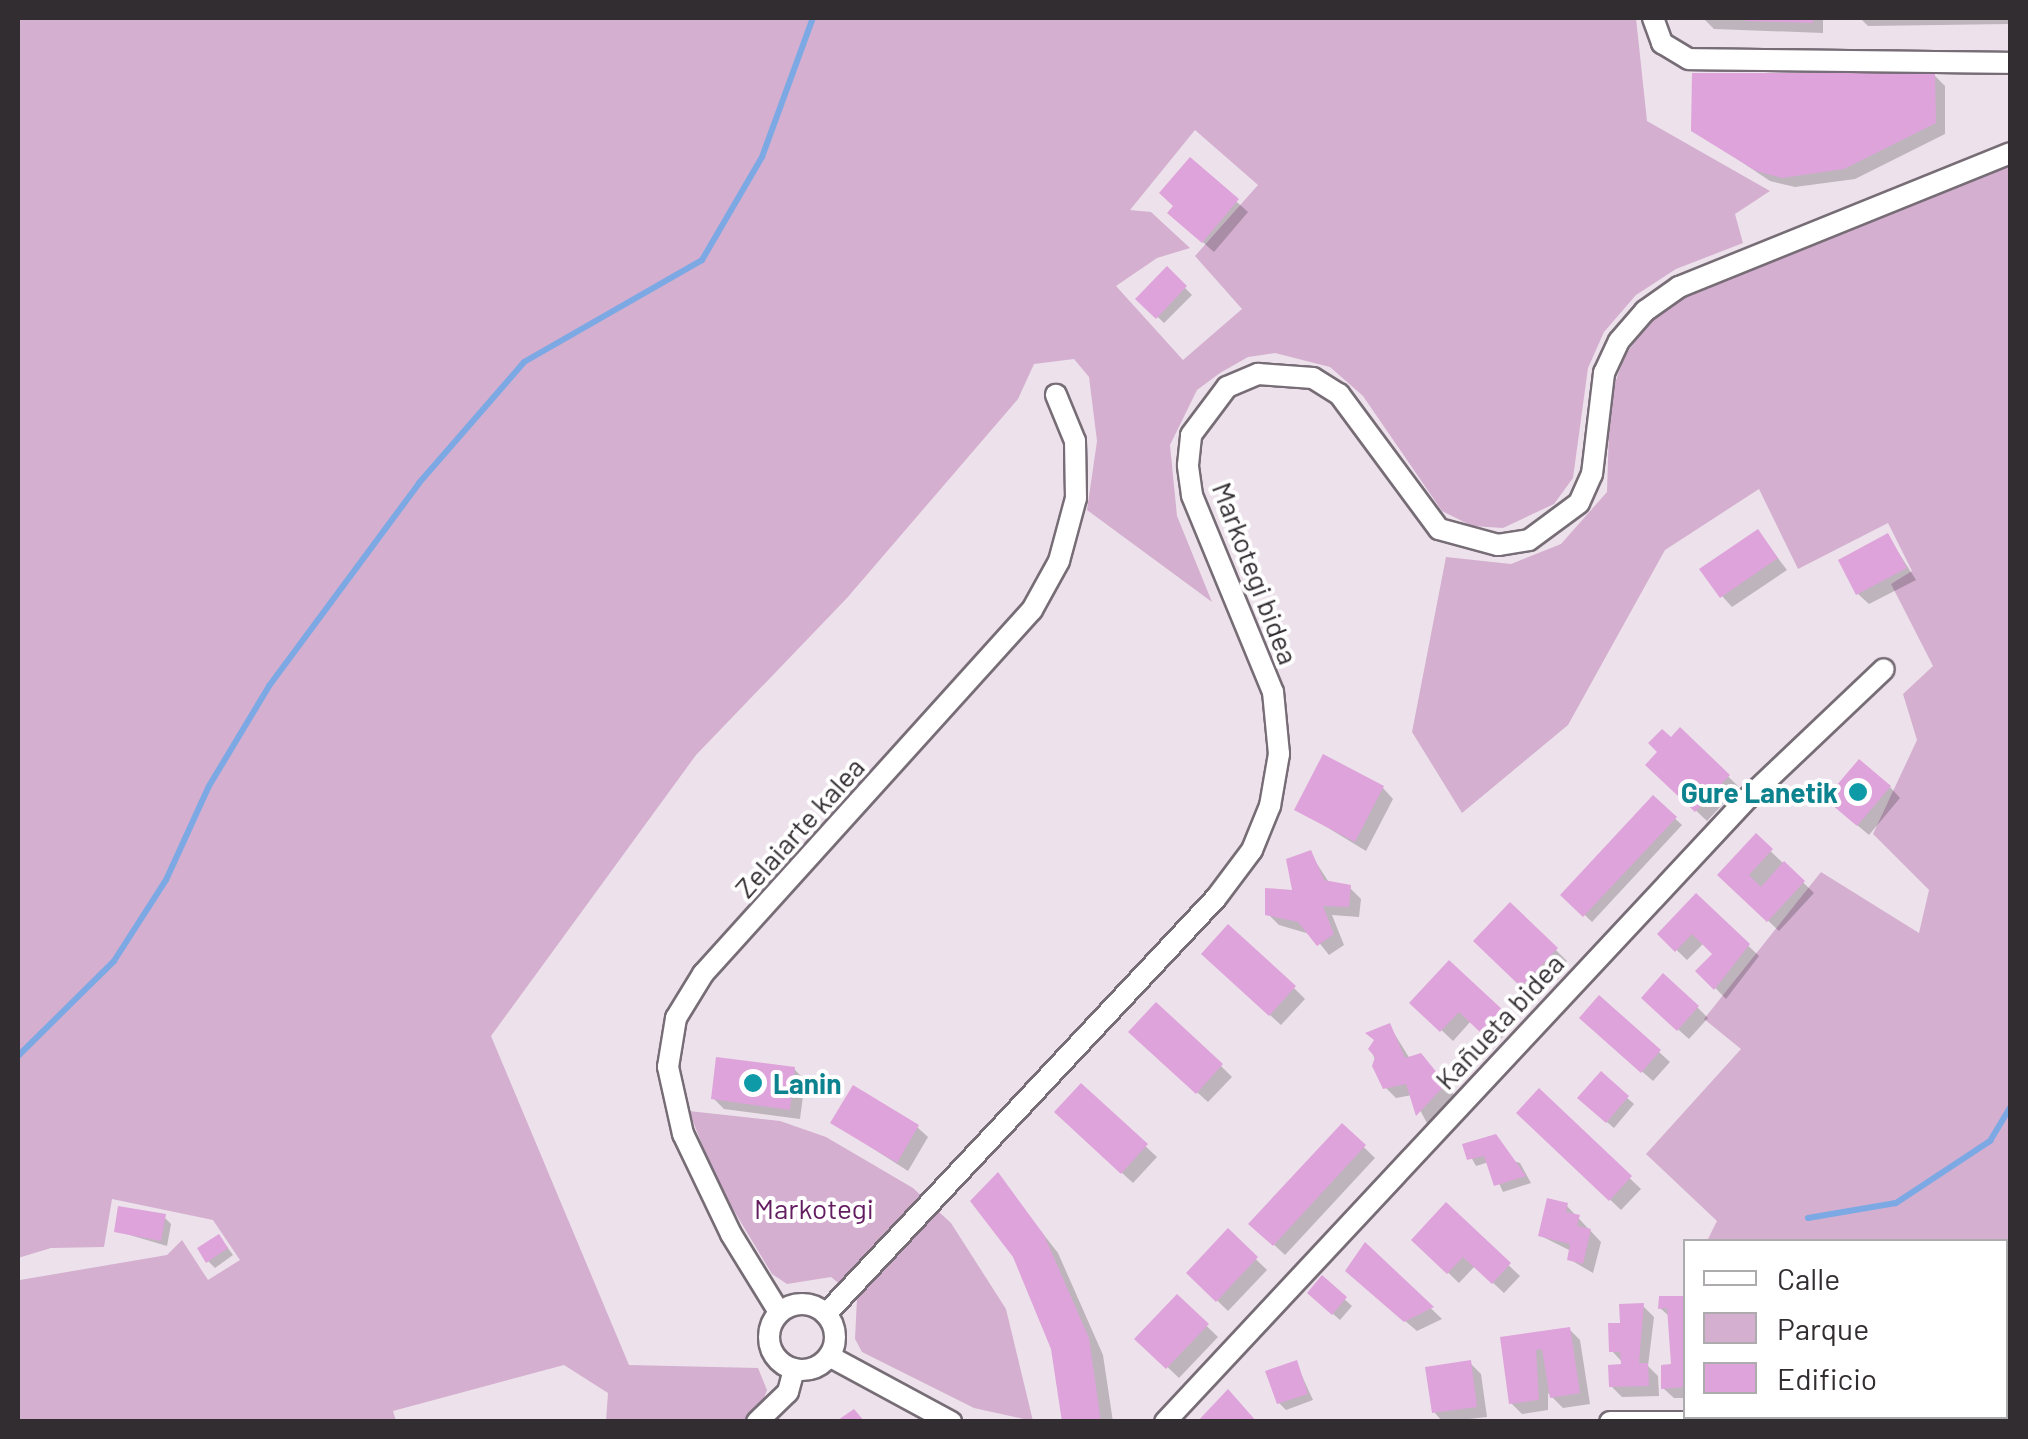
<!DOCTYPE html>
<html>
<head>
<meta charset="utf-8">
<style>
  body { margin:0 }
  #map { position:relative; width:2028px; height:1439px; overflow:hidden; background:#ede2eb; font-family:Barlow,sans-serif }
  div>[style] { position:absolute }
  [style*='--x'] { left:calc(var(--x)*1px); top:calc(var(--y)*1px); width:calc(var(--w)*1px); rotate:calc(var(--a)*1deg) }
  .green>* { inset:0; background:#d4afd0 }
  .shadow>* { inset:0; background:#0003 }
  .stream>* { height:6px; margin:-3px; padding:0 3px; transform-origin:3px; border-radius:3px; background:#7ca9e4 }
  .building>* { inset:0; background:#dea3da }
  .roads { filter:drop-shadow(2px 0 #776d76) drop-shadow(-2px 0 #776d76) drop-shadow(0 2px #776d76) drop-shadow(0 -2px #776d76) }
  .minor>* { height:20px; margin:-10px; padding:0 10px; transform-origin:10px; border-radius:10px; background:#fff }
  .minor>.ring { margin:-10px; padding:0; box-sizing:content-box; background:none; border:20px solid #fff; border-radius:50% }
  .dots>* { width:28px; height:28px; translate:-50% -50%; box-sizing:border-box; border:5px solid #fff; border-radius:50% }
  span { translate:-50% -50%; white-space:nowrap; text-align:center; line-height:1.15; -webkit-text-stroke:8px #fff; paint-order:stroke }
  .street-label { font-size:28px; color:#322d31 }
  .culture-label { font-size:28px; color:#0d838f; font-weight:700 }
  .right { translate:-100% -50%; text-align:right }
  .left { translate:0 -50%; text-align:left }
  .park-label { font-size:28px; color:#611d5f }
  .frame { position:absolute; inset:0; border:20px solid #322d31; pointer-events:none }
  .legend { position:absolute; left:1683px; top:1239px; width:325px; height:180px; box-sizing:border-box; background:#fff; border:2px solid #adabad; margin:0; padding:12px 18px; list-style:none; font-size:30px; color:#322d31 }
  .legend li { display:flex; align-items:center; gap:20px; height:50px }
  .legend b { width:50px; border:2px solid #adabad }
</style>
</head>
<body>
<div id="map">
  <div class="green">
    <div style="clip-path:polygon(evenodd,18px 18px,1636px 18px,1647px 121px,1770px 191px,1735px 214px,1743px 243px,1676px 269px,1636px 295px,1604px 332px,1588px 368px,1573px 478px,1554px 504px,1503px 528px,1472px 526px,1442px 511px,1363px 396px,1330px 367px,1275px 353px,1248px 357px,1220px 373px,1197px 390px,1170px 445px,1177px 516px,1212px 602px,1087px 510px,1097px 441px,1089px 377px,1074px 359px,1034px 364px,1018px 399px,847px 598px,696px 755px,491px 1036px,629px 1365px,758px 1368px,767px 1390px,759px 1412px,744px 1421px,606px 1421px,608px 1393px,564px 1365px,393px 1411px,396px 1421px,18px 1421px,18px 1273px,20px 1280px,167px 1255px,182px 1240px,208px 1280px,240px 1260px,213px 1220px,112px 1199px,104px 1247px,51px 1248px,18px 1258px,18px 18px,1195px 130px,1258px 185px,1195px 256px,1242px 309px,1183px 360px,1116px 286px,1157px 258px,1190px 248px,1151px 212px,1130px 210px,1195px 130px)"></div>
    <div style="clip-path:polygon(2010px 166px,2010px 1364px,2006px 1369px,2006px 1242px,1707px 1241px,1717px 1221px,1646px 1154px,1741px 1049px,1704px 1019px,1821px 872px,1919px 933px,1929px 890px,1873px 834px,1917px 740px,1903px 694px,1933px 666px,1891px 584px,1912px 571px,1888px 523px,1798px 569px,1759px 489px,1665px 550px,1568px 725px,1462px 813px,1412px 732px,1446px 557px,1511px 564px,1561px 544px,1607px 492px,1610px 397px,1625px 355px,1657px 314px,1696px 291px)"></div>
    <div style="clip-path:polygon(689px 1111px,780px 1121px,826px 1137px,913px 1188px,951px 1223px,1006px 1309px,1033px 1421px,974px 1408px,862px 1352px,855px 1339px,857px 1298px,831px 1277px,787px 1284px,772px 1274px,716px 1181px)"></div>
  </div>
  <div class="shadow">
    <div style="clip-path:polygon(1703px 18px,1823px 18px,1823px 33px,1714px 29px)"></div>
    <div style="clip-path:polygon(1860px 18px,2010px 18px,2010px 24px,1868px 26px)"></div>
    <div style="clip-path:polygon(1934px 75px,1945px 86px,1945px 134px,1855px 179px,1795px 187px,1770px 181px,1694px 130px)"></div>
    <div style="clip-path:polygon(1191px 161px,1248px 212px,1214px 252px,1181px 223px,1176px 206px)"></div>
    <div style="clip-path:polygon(1167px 270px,1192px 295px,1164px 323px,1139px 299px)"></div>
    <div style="clip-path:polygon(1758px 532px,1787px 570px,1732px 607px,1722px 596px)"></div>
    <div style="clip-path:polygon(1888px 536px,1916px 580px,1869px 604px,1858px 594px)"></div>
    <div style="clip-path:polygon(1681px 731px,1739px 787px,1707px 821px,1648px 765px)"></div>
    <div style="clip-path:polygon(1890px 787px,1900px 798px,1869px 835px,1839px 810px)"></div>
    <div style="clip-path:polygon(1383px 788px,1393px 799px,1366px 851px,1297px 809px)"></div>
    <div style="clip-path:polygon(1654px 799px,1682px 825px,1592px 922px,1564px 895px)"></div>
    <div style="clip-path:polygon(1756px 837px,1814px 893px,1779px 931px,1720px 875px)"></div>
    <div style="clip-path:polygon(1310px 853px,1330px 884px,1350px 888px,1361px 899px,1359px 917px,1332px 915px,1344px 945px,1329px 955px,1313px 935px,1279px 925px,1268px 914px,1295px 892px)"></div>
    <div style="clip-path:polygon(1696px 896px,1759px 956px,1726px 999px,1699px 971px,1715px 954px,1704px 943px,1687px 960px,1660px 934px)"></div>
    <div style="clip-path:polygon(1510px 905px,1567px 961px,1533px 996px,1476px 941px)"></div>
    <div style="clip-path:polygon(1449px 964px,1514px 1025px,1496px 1044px,1471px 1021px,1453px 1041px,1413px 1003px)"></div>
    <div style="clip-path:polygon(1215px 965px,1294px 988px,1305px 999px,1281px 1025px)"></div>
    <div style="clip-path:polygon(1697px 1007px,1708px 1018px,1689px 1039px,1655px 1009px)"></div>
    <div style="clip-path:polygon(1389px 1025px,1410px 1059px,1431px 1067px,1455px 1096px,1428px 1125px,1412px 1095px,1396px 1098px,1385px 1087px,1371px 1049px)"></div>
    <div style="clip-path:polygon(1593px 1029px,1659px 1052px,1670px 1062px,1653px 1081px)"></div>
    <div style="clip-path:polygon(1142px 1043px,1221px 1066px,1232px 1077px,1208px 1102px)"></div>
    <div style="clip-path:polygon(794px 1069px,805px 1080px,800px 1119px,724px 1109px,713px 1098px)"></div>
    <div style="clip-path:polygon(1601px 1075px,1634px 1104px,1614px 1128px,1587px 1105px)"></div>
    <div style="clip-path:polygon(1081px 1086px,1157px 1157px,1133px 1183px,1068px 1123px)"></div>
    <div style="clip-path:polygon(1539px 1092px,1641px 1189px,1621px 1210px,1519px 1113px)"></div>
    <div style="clip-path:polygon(833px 1123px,917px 1127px,928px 1137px,908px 1171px)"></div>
    <div style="clip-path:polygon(1342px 1126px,1375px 1158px,1285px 1255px,1252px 1224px)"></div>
    <div style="clip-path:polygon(1465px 1146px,1520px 1163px,1531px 1183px,1503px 1192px,1489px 1162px,1476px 1166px)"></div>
    <div style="clip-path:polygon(998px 1176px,1058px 1253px,1103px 1355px,1113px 1422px,1064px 1422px,1053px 1349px)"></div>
    <div style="clip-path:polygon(1566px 1205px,1601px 1242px,1593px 1273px,1569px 1259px,1571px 1251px,1541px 1236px)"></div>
    <div style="clip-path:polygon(1446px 1206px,1520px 1276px,1504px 1293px,1475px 1266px,1459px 1283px,1414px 1240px)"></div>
    <div style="clip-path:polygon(164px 1217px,171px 1224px,167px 1246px,116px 1231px)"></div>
    <div style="clip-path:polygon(1228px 1232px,1267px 1270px,1228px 1311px,1189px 1273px)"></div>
    <div style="clip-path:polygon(225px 1244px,233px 1255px,215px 1268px,208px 1261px)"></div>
    <div style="clip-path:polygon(1366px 1246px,1442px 1319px,1417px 1331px,1359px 1282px)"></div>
    <div style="clip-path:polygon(1322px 1279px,1352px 1306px,1340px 1320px,1317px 1300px)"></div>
    <div style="clip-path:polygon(1177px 1297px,1218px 1337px,1179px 1378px,1138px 1339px)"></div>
    <div style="clip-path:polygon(1686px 1299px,1686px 1398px,1674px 1398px,1663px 1388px,1674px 1366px,1670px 1317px,1660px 1308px)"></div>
    <div style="clip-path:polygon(1643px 1306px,1654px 1317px,1648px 1366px,1658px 1376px,1659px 1396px,1622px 1397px,1611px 1386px,1623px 1363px,1612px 1351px,1623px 1325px)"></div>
    <div style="clip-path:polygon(1569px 1329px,1580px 1340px,1590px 1404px,1563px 1408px,1548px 1393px,1548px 1410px,1522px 1414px,1511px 1403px,1503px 1339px)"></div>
    <div style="clip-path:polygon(1296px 1363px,1313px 1400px,1286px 1410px,1279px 1403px)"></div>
    <div style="clip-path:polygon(1470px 1363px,1481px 1374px,1487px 1417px,1443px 1422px,1434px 1412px)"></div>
  </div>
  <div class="stream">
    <div style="--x:18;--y:1056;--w:135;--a:-44.7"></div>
    <div style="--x:114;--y:961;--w:96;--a:-57.3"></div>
    <div style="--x:166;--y:880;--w:103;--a:-65.4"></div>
    <div style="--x:209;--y:786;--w:117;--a:-59"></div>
    <div style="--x:269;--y:686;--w:252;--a:-53.5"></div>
    <div style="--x:419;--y:483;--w:160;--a:-49"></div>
    <div style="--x:524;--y:362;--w:205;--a:-29.8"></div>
    <div style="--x:702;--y:260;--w:119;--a:-59.8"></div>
    <div style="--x:762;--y:157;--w:148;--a:-69.9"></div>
    <div style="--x:1808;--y:1218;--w:89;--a:-9.7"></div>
    <div style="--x:1896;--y:1203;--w:113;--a:-33.4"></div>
    <div style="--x:1990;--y:1141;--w:39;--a:-59"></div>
  </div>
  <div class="building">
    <div style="clip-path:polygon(1745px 18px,1813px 18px,1813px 23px,1745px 21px)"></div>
    <div style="clip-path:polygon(1692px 73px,1935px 73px,1936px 123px,1844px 169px,1782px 178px,1756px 171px,1691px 131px)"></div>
    <div style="clip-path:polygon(1190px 157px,1239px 199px,1202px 243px,1167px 213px,1173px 206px,1159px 193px)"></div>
    <div style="clip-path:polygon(1167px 266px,1187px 286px,1156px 319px,1135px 299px)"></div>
    <div style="clip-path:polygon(1758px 529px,1778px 558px,1720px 598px,1699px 569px)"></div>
    <div style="clip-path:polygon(1888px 533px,1907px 568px,1856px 595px,1838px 560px)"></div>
    <div style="clip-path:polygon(1680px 727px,1730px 775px,1695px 812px,1645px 765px,1657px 752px,1648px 743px,1662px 729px,1671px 737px)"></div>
    <div style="clip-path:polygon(1323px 754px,1384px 786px,1355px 842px,1294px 810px)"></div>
    <div style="clip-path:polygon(1859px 759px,1891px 786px,1857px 826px,1825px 799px)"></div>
    <div style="clip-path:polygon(1653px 795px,1677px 817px,1583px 917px,1560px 895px)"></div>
    <div style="clip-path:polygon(1756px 833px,1773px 849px,1749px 875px,1761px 887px,1784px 861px,1805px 881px,1767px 922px,1717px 875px)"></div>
    <div style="clip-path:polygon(1311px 850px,1324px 880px,1351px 885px,1349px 907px,1323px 906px,1334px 934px,1317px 946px,1298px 922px,1265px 915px,1265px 888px,1292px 890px,1286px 859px)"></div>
    <div style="clip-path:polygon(1696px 893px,1750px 944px,1714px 990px,1695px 971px,1712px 954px,1692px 934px,1675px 952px,1657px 934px)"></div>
    <div style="clip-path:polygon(1510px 902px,1558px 948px,1521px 987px,1473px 941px)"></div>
    <div style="clip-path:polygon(1228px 924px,1296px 986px,1269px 1016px,1201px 954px)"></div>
    <div style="clip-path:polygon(1449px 960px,1505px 1012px,1483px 1035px,1459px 1012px,1440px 1032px,1409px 1003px)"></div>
    <div style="clip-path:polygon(1663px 973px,1699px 1006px,1677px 1031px,1641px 998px)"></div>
    <div style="clip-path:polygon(1599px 995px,1661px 1050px,1641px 1073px,1579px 1018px)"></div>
    <div style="clip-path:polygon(1156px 1002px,1223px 1064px,1196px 1094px,1128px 1032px)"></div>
    <div style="clip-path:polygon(1390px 1023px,1405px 1058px,1421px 1053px,1446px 1084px,1416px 1116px,1406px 1084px,1383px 1089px,1372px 1066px,1375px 1057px,1368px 1049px,1374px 1040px,1365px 1033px)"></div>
    <div style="clip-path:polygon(716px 1057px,795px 1067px,790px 1110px,711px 1099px)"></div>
    <div style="clip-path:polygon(1601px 1071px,1629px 1096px,1606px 1123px,1577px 1098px)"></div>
    <div style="clip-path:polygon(1081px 1083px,1148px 1144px,1121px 1174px,1054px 1112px)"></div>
    <div style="clip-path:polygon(853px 1085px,919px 1125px,897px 1163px,830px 1123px)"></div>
    <div style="clip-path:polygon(1539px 1088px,1632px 1176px,1609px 1201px,1516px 1113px)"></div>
    <div style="clip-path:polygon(1342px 1123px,1366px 1145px,1273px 1246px,1248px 1224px)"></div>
    <div style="clip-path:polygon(1496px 1134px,1526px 1176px,1494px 1186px,1484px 1156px,1467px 1160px,1462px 1144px)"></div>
    <div style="clip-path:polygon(998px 1172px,1044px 1235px,1089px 1338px,1101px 1422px,1062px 1422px,1051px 1349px,1013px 1257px,970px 1201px)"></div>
    <div style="clip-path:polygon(1547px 1198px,1568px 1203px,1566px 1212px,1580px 1215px,1577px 1226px,1591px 1229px,1583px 1264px,1567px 1260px,1570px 1244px,1538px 1236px)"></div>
    <div style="clip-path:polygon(1446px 1202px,1511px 1263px,1492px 1284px,1463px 1257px,1447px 1274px,1411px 1240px)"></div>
    <div style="clip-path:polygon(118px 1206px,166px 1214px,161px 1241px,114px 1232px)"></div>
    <div style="clip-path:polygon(1228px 1228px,1258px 1257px,1216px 1302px,1186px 1273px)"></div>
    <div style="clip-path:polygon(219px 1234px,228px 1248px,206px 1263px,197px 1248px)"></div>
    <div style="clip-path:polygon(1365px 1242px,1434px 1307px,1404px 1322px,1345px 1271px)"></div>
    <div style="clip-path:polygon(1322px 1275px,1347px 1297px,1332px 1315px,1307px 1293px)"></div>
    <div style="clip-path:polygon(1177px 1294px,1209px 1324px,1166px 1369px,1134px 1339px)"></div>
    <div style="clip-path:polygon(1659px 1296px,1686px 1296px,1686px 1387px,1661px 1389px,1661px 1365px,1671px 1364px,1667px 1308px,1658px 1309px)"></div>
    <div style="clip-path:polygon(1644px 1303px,1639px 1363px,1648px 1363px,1649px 1386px,1609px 1387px,1608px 1365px,1621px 1364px,1620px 1352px,1609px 1352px,1608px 1323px,1620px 1323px,1619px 1304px)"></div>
    <div style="clip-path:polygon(1570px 1327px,1580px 1393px,1550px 1398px,1542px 1349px,1536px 1350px,1539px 1400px,1509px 1404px,1500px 1337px)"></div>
    <div style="clip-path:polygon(1297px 1360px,1308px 1394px,1277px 1404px,1265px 1371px)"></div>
    <div style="clip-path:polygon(1471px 1360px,1477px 1407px,1432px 1413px,1425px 1367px)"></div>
    <div style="clip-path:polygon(1228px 1389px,1257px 1422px,1197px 1422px)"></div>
    <div style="clip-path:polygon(854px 1409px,865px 1422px,835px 1422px)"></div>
  </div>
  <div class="roads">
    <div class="minor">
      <div style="--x:1653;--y:18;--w:27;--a:70"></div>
      <div style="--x:1662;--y:43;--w:31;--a:31"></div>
      <div style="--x:1689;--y:59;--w:321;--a:0.7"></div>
      <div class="ring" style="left:769px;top:1304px;width:46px;height:46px"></div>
      <div style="--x:779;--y:1312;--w:92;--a:-121.6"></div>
      <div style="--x:731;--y:1234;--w:111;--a:-115.6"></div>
      <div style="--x:683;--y:1134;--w:69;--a:-102.6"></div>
      <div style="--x:668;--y:1067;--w:50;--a:-80.7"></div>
      <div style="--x:676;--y:1018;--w:52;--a:-58.5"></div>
      <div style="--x:703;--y:974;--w:491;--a:-47.9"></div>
      <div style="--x:1032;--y:610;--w:56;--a:-61.1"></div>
      <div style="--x:1059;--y:561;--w:65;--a:-74.9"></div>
      <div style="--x:1076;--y:498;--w:57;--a:-91"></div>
      <div style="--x:1075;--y:441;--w:50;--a:-112.4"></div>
      <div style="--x:826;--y:1314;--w:570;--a:-46.85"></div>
      <div style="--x:1216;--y:898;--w:60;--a:-53.1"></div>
      <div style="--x:1252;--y:850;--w:48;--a:-67.8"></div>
      <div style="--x:1270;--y:806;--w:53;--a:-80.2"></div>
      <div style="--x:1279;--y:754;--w:62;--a:-95.5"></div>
      <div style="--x:1273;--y:692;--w:213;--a:-112.4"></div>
      <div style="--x:1192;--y:495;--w:30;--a:-98"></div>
      <div style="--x:1188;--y:465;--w:30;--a:-84"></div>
      <div style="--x:1191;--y:435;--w:60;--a:-53.1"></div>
      <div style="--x:1227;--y:387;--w:34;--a:-23"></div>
      <div style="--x:1258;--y:374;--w:55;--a:4.2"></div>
      <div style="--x:1313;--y:378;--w:31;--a:32"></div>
      <div style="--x:1339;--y:394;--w:168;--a:53.5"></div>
      <div style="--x:1439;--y:529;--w:61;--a:15.2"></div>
      <div style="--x:1498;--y:545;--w:31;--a:-9"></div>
      <div style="--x:1529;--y:540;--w:62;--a:-36.5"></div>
      <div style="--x:1579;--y:503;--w:32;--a:-66"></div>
      <div style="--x:1592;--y:474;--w:102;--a:-83.2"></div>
      <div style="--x:1604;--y:373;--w:35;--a:-65"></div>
      <div style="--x:1619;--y:341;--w:40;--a:-49"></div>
      <div style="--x:1645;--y:311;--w:42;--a:-35.2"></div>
      <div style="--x:1679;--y:287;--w:357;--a:-22"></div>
      <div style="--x:829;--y:1356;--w:139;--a:28.4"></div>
      <div style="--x:757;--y:1422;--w:43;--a:-44.1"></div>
      <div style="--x:788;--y:1392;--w:24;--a:-75"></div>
      <div style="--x:1165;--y:1422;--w:854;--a:-46.95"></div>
      <div style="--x:1748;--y:798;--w:187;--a:-43.5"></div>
      <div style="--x:1610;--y:1422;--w:100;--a:0"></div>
    </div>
  </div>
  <div class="dots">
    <div style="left:1858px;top:792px;background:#0f9aa8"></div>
    <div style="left:753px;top:1083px;background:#0f9aa8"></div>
  </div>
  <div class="street-label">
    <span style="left:1256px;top:573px;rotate:69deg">Markotegi bidea</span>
    <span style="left:799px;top:827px;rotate:-48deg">Zelaiarte kalea</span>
    <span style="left:1499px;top:1021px;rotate:-47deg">Kañueta bidea</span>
  </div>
  <div class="culture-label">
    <span class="right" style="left:1838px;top:792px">Gure Lanetik</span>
    <span class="left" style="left:773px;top:1083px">Lanin</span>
  </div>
  <div class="park-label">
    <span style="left:814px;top:1208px">Markotegi</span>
  </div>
  <div class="frame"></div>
  <ul class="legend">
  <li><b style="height:12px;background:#fff"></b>Calle</li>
  <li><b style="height:28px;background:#d4afd0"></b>Parque</li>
  <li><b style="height:28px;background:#dea3da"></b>Edificio</li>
  </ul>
</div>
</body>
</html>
